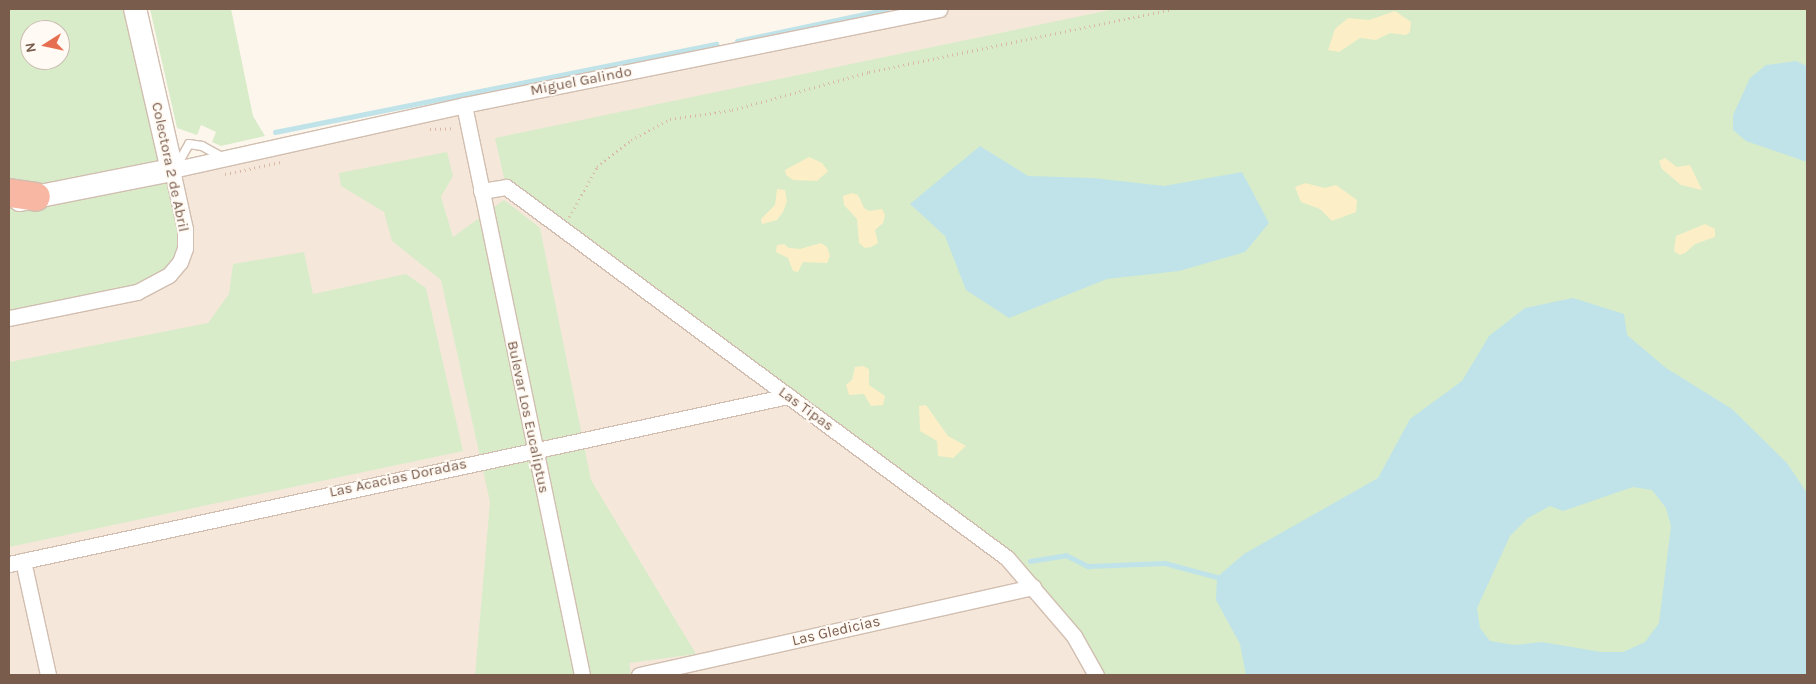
<!DOCTYPE html>
<html>
<head>
<meta charset="utf-8">
<style>
  body { margin:0 }
  #map { position:relative; width:1816px; height:684px; overflow:hidden; background:#fdf6ec; font-family:Karla,sans-serif }
  div>[style] { position:absolute }
  [style*='--x'] { left:calc(var(--x)*1px); top:calc(var(--y)*1px); width:calc(var(--w)*1px); rotate:calc(var(--a)*1deg) }
  .residential>* { inset:0; background:#f5e8da }
  .green>* { inset:0; background:#d8ecc9 }
  .sand>* { inset:0; background:#fcefc7 }
  .water>* { inset:0; background:#bfe3e8 }
  .stream>* { height:4.5px; margin:-2.25px; padding:0 2.25px; transform-origin:2.25px; border-radius:2.25px; background:#bfe3e8 }
  .path>* { height:2.5px; margin-top:-1.25px; transform-origin:0; background:repeating-linear-gradient(90deg,#d9b8a5 0 1px,transparent 0 5px) }
  .roads { filter:drop-shadow(1px 0 #d1beb0) drop-shadow(-1px 0 #d1beb0) drop-shadow(0 1px #d1beb0) drop-shadow(0 -1px #d1beb0) }
  .lane>* { height:8px; margin:-4px; padding:0 4px; transform-origin:4px; border-radius:4px; background:#fff }
  .street>* { height:15px; margin:-7.5px; padding:0 7.5px; transform-origin:7.5px; border-radius:7.5px; background:#fff }
  .secondary>* { height:22px; margin:-11px; padding:0 11px; transform-origin:11px; border-radius:11px; background:#fff }
  .highway>* { height:28px; margin:-14px; padding:0 14px; transform-origin:14px; border-radius:14px; background:#f7b7a3 }
  span { translate:-50% -50%; white-space:nowrap; text-align:center; line-height:1.15; -webkit-text-stroke:4px #fffaf3; paint-order:stroke }
  .street-label { font-size:15px; color:#7a5c4d }
  .frame { position:absolute; inset:0; border:10px solid #7a5c4d; pointer-events:none }
  .north { position:absolute; left:20px; top:20px; width:50px; height:50px; box-sizing:border-box; background:#fffaf3; border:1px solid #cabbb1; border-radius:50%; rotate:260deg; font-size:14px; font-weight:700; line-height:20px; text-align:center; color:#7a5c4d }
  .north::after { content:''; display:block; margin:auto; width:18px; height:22px; background:#e76f51; clip-path:polygon(50% 0,100% 100%,50% 72%,0 100%) }
</style>
</head>
<body>
<div id="map">
  <div class="residential">
    <div style="clip-path:polygon(939px 9px,1807px 9px,1807px 675px,9px 675px,9px 318px,172px 170px)"></div>
  </div>
  <div class="green">
    <div style="clip-path:polygon(evenodd,9px 9px,135px 9px,185px 248px,154px 286px,9px 318px,9px 9px,30px 30px,60px 30px,60px 60px,30px 60px,30px 30px)"></div>
    <div style="clip-path:polygon(150px 9px,231px 9px,253px 116px,265px 136px,221px 146px,212px 142px,216px 132px,201px 125px,197px 135px,177px 128px)"></div>
    <div style="clip-path:polygon(1115px 9px,1807px 9px,1807px 675px,1096px 675px,1033px 587px,506px 187px,495px 138px)"></div>
    <div style="clip-path:polygon(447px 152px,453px 176px,441px 197px,453px 237px,504px 200px,540px 228px,591px 480px,696px 654px,629px 663px,631px 675px,475px 675px,490px 502px,441px 280px,392px 241px,384px 212px,341px 186px,339px 173px)"></div>
    <div style="clip-path:polygon(304px 252px,313px 294px,406px 274px,426px 288px,463px 451px,9px 547px,9px 362px,208px 323px,229px 294px,233px 264px)"></div>
  </div>
  <div class="sand">
    <div style="clip-path:polygon(1395px 11px,1411px 22px,1410px 32px,1406px 35px,1390px 33px,1376px 40px,1360px 38px,1339px 52px,1328px 50px,1335px 29px,1348px 18px,1369px 20px)"></div>
    <div style="clip-path:polygon(809px 157px,822px 163px,828px 171px,817px 181px,793px 180px,786px 175px,785px 170px)"></div>
    <div style="clip-path:polygon(1665px 158px,1677px 167px,1690px 165px,1702px 190px,1681px 185px,1662px 169px,1659px 161px)"></div>
    <div style="clip-path:polygon(1305px 183px,1325px 188px,1336px 185px,1357px 200px,1356px 212px,1332px 221px,1320px 209px,1301px 202px,1295px 187px)"></div>
    <div style="clip-path:polygon(777px 189px,785px 190px,787px 201px,783px 212px,777px 220px,762px 224px,761px 219px,775px 205px)"></div>
    <div style="clip-path:polygon(852px 193px,858px 195px,864px 208px,869px 211px,882px 209px,885px 215px,883px 223px,875px 230px,878px 243px,871px 247px,865px 248px,859px 243px,857px 219px,844px 205px,843px 196px)"></div>
    <div style="clip-path:polygon(1705px 224px,1715px 229px,1715px 237px,1695px 244px,1685px 253px,1680px 255px,1674px 251px,1676px 236px)"></div>
    <div style="clip-path:polygon(821px 243px,827px 247px,830px 256px,827px 263px,803px 262px,798px 272px,793px 271px,788px 258px,776px 252px,777px 245px,784px 244px,789px 248px,800px 249px)"></div>
    <div style="clip-path:polygon(863px 366px,869px 369px,869px 385px,885px 396px,883px 405px,871px 406px,864px 394px,849px 395px,846px 385px,852px 380px,855px 367px)"></div>
    <div style="clip-path:polygon(926px 405px,948px 436px,966px 446px,953px 458px,938px 456px,937px 441px,920px 431px,919px 406px)"></div>
  </div>
  <div class="water">
    <div style="clip-path:polygon(1796px 61px,1807px 66px,1807px 162px,1746px 141px,1733px 130px,1733px 115px,1750px 78px,1766px 65px)"></div>
    <div style="clip-path:polygon(980px 146px,1028px 176px,1093px 178px,1164px 186px,1242px 172px,1269px 223px,1245px 252px,1179px 271px,1107px 279px,1009px 318px,966px 290px,945px 236px,910px 204px)"></div>
    <div style="clip-path:polygon(evenodd,1573px 298px,1624px 314px,1627px 335px,1666px 368px,1732px 409px,1787px 463px,1807px 493px,1807px 675px,1246px 675px,1240px 644px,1216px 600px,1217px 577px,1244px 554px,1378px 478px,1410px 419px,1462px 381px,1489px 336px,1525px 308px,1573px 298px,1633px 487px,1652px 490px,1666px 508px,1671px 526px,1659px 623px,1645px 642px,1623px 652px,1601px 652px,1542px 642px,1515px 645px,1490px 641px,1480px 628px,1477px 608px,1510px 536px,1528px 518px,1550px 506px,1563px 511px,1633px 487px)"></div>
  </div>
  <div class="stream">
    <div style="--x:737;--y:41;--w:153;--a:-12"></div>
    <div style="--x:275;--y:132;--w:450;--a:-11.3"></div>
    <div style="--x:1030;--y:561;--w:36;--a:-9"></div>
    <div style="--x:1066;--y:555;--w:25;--a:27"></div>
    <div style="--x:1088;--y:566;--w:77;--a:-2.2"></div>
    <div style="--x:1165;--y:563;--w:54;--a:15.1"></div>
  </div>
  <div class="path">
    <div style="--x:430;--y:129;--w:25;--a:-2"></div>
    <div style="--x:225;--y:174;--w:57;--a:-12.1"></div>
    <div style="--x:569;--y:217;--w:57;--a:-60.8"></div>
    <div style="--x:597;--y:167;--w:43;--a:-38.5"></div>
    <div style="--x:631;--y:140;--w:44;--a:-28.3"></div>
    <div style="--x:670;--y:119;--w:63;--a:-8.3"></div>
    <div style="--x:732;--y:110;--w:142;--a:-15.5"></div>
    <div style="--x:869;--y:72;--w:310;--a:-11.7"></div>
  </div>
  <div class="roads">
    <div class="lane">
      <div style="--x:177;--y:165;--w:24;--a:-60"></div>
      <div style="--x:189;--y:144;--w:13;--a:9"></div>
      <div style="--x:202;--y:146;--w:25;--a:29"></div>
    </div>
    <div class="street">
      <div style="--x:464;--y:105;--w:582;--a:78.3"></div>
      <div style="--x:481;--y:191;--w:25;--a:-9"></div>
      <div style="--x:506;--y:187;--w:623;--a:36.52"></div>
      <div style="--x:1007;--y:558;--w:103;--a:49.3"></div>
      <div style="--x:1074;--y:636;--w:45;--a:60.6"></div>
      <div style="--x:9;--y:318;--w:131;--a:-11.5"></div>
      <div style="--x:137;--y:292;--w:36;--a:-28"></div>
      <div style="--x:169;--y:275;--w:17;--a:-50"></div>
      <div style="--x:180;--y:262;--w:15;--a:-70"></div>
      <div style="--x:185;--y:248;--w:19;--a:-90"></div>
      <div style="--x:185;--y:229;--w:60;--a:-102.4"></div>
      <div style="--x:172;--y:170;--w:299;--a:-12.5"></div>
      <div style="--x:464;--y:105;--w:485;--a:-11.4"></div>
      <div style="--x:23;--y:561;--w:117;--a:77.6"></div>
      <div style="--x:9;--y:564;--w:797;--a:-12.17"></div>
      <div style="--x:639;--y:675;--w:404;--a:-12.6"></div>
    </div>
    <div class="secondary">
      <div style="--x:20;--y:200;--w:155;--a:-11.2"></div>
      <div style="--x:172;--y:170;--w:165;--a:-102.9"></div>
    </div>
    <div class="highway">
      <div style="--x:9;--y:193;--w:27;--a:8"></div>
    </div>
  </div>
  <div class="street-label">
    <span style="left:581px;top:81px;rotate:-11deg">Miguel Galindo</span>
    <span style="left:170px;top:167px;rotate:78deg">Colectora 2 de Abril</span>
    <span style="left:806px;top:409px;rotate:36deg">Las Tipas</span>
    <span style="left:528px;top:417px;rotate:78deg">Bulevar Los Eucaliptus</span>
    <span style="left:398px;top:478px;rotate:-12deg">Las Acacias Doradas</span>
    <span style="left:836px;top:631px;rotate:-13deg">Las Gledicias</span>
  </div>
  <div class="frame"></div>
  <div class="north">N</div>
</div>
</body>
</html>
